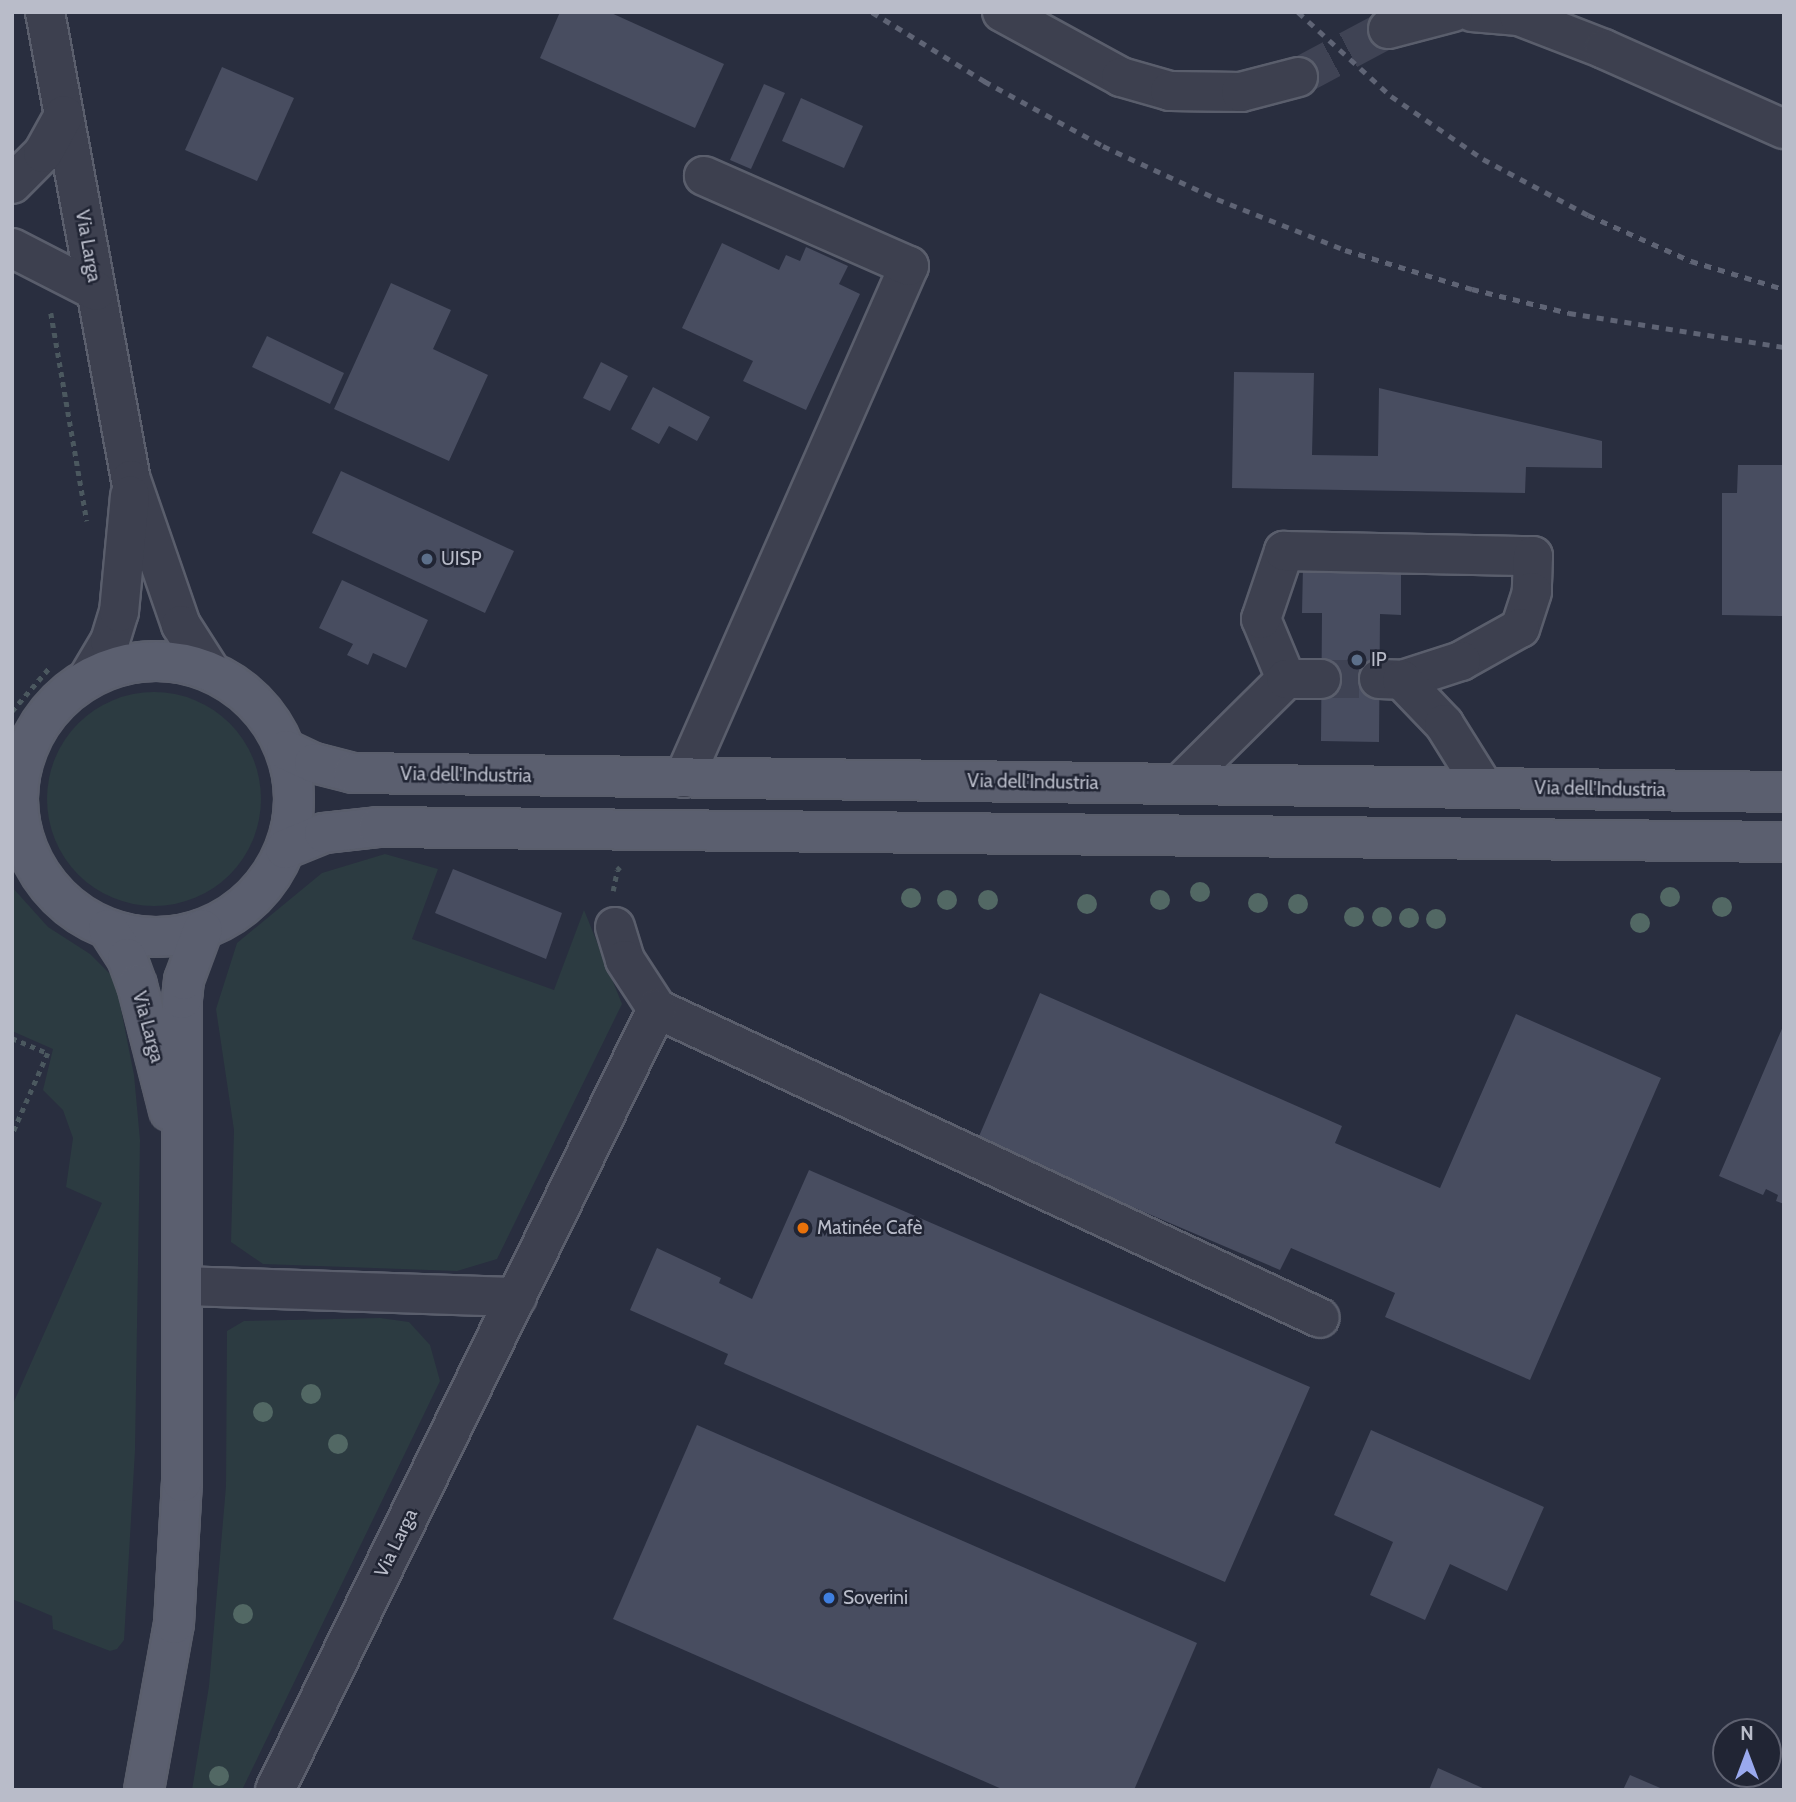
<!DOCTYPE html>
<html>
<head>
<meta charset="utf-8">
<style>
  body { margin:0 }
  #map { position:relative; width:1796px; height:1802px; overflow:hidden; background:#292e3f; font-family:Cabin,sans-serif }
  div>[style] { position:absolute }
  [style*='--x'] { left:calc(var(--x)*1px); top:calc(var(--y)*1px); width:calc(var(--w)*1px); rotate:calc(var(--a)*1deg) }
  .green>* { inset:0; background:#2c3b41 }
  .round { border-radius:50% }
  .building>* { inset:0; background:#484d60 }
  .minor-tunnel>* { height:38px; margin-top:-19px; transform-origin:0; background:repeating-linear-gradient(90deg,#3f4354 0 38px,transparent 0 57px) }
  .path>* { height:4.5px; margin-top:-2.25px; transform-origin:0; background:repeating-linear-gradient(90deg,#4b585f 0 5px,transparent 0 10px) }
  .roads { filter:drop-shadow(2px 0 #5a5e6c) drop-shadow(-2px 0 #5a5e6c) drop-shadow(0 2px #5a5e6c) drop-shadow(0 -2px #5a5e6c) }
  .minor>* { height:38px; margin:-19px; padding:0 19px; transform-origin:19px; border-radius:19px; background:#3d404f }
  .major>* { height:38px; margin:-19px; padding:0 19px; transform-origin:19px; border-radius:19px; background:#5b5f6f }
  .major>.ring { margin:-19px; padding:0; box-sizing:content-box; background:none; border:38px solid #5b5f6f; border-radius:50% }
  .rail>* { height:5px; margin-top:-2.5px; transform-origin:0; background:repeating-linear-gradient(90deg,#5f6475 0 7px,transparent 0 14px) }
  .trees>* { width:20px; height:20px; margin:-10px; border-radius:50%; background:#526864 }
  .dots>* { width:19px; height:19px; translate:-50% -50%; box-sizing:border-box; border:4px solid #212534; border-radius:50% }
  span { translate:-50% -50%; white-space:nowrap; text-align:center; line-height:1.15; -webkit-text-stroke:5px #212534; paint-order:stroke }
  .street-label { font-size:19px; color:#b9bcc9 }
  .poi-label { font-size:19px; color:#b9bcc9 }
  .left { translate:0 -50%; text-align:left }
  .frame { position:absolute; inset:0; border:14px solid #b9bcc9; pointer-events:none }
  .north { position:absolute; left:1712px; top:1718px; width:70px; height:70px; box-sizing:border-box; background:#212534; border:2px solid #5e6170; border-radius:50%; rotate:0deg; font-size:19px; font-weight:700; line-height:28px; text-align:center; color:#b9bcc9 }
  .north::after { content:''; display:block; margin:auto; width:24px; height:32px; background:#9aa9ee; clip-path:polygon(50% 0,100% 100%,50% 72%,0 100%) }
</style>
</head>
<body>
<div id="map">
  <div class="green">
    <div class="round" style="left:47px;top:692px;width:214px;height:214px"></div>
    <div style="clip-path:polygon(385px 854px,438px 869px,412px 939px,554px 990px,584px 910px,622px 1004px,497px 1259px,457px 1271px,263px 1264px,231px 1242px,234px 1130px,216px 1009px,237px 943px,322px 873px)"></div>
    <div style="clip-path:polygon(12px 887px,48px 927px,90px 954px,110px 974px,116px 984px,134px 1075px,140px 1140px,135px 1450px,124px 1640px,117px 1649px,110px 1651px,53px 1629px,52px 1616px,12px 1599px,12px 1406px,102px 1203px,66px 1187px,73px 1138px,63px 1110px,43px 1090px,53px 1049px,12px 1031px)"></div>
    <div style="clip-path:polygon(380px 1318px,409px 1322px,430px 1345px,440px 1381px,242px 1790px,192px 1790px,209px 1686px,226px 1486px,227px 1331px,244px 1321px)"></div>
  </div>
  <div class="building">
    <div style="clip-path:polygon(560px 12px,609px 12px,724px 64px,695px 128px,540px 58px)"></div>
    <div style="clip-path:polygon(222px 67px,294px 98px,257px 181px,185px 150px)"></div>
    <div style="clip-path:polygon(764px 84px,785px 93px,751px 169px,730px 160px)"></div>
    <div style="clip-path:polygon(801px 98px,863px 126px,844px 168px,782px 141px)"></div>
    <div style="clip-path:polygon(722px 243px,779px 270px,786px 255px,800px 261px,806px 247px,848px 266px,839px 284px,860px 294px,806px 410px,743px 381px,753px 361px,682px 328px)"></div>
    <div style="clip-path:polygon(391px 283px,451px 310px,433px 349px,488px 375px,449px 461px,334px 409px)"></div>
    <div style="clip-path:polygon(267px 336px,344px 373px,330px 404px,252px 367px)"></div>
    <div style="clip-path:polygon(601px 362px,628px 376px,610px 411px,583px 398px)"></div>
    <div style="clip-path:polygon(1234px 372px,1314px 373px,1312px 455px,1378px 456px,1379px 388px,1602px 441px,1602px 468px,1526px 467px,1525px 493px,1232px 488px)"></div>
    <div style="clip-path:polygon(653px 387px,710px 417px,697px 441px,669px 426px,659px 444px,631px 429px)"></div>
    <div style="clip-path:polygon(1738px 465px,1784px 465px,1784px 616px,1722px 615px,1722px 493px,1737px 493px)"></div>
    <div style="clip-path:polygon(341px 471px,514px 551px,485px 613px,312px 533px)"></div>
    <div style="clip-path:polygon(1303px 566px,1401px 567px,1401px 615px,1380px 614px,1379px 742px,1321px 741px,1322px 613px,1302px 613px)"></div>
    <div style="clip-path:polygon(342px 580px,428px 620px,406px 668px,373px 653px,368px 665px,347px 655px,353px 644px,319px 628px)"></div>
    <div style="clip-path:polygon(453px 869px,562px 913px,546px 959px,435px 913px)"></div>
    <div style="clip-path:polygon(1040px 993px,1342px 1126px,1335px 1143px,1440px 1188px,1516px 1014px,1661px 1078px,1530px 1380px,1385px 1317px,1395px 1293px,1291px 1248px,1280px 1270px,977px 1141px)"></div>
    <div style="clip-path:polygon(1784px 1024px,1784px 1204px,1776px 1201px,1778px 1195px,1766px 1189px,1763px 1195px,1719px 1176px)"></div>
    <div style="clip-path:polygon(809px 1170px,1310px 1387px,1225px 1582px,724px 1364px,728px 1354px,630px 1310px,657px 1248px,721px 1278px,719px 1283px,752px 1299px)"></div>
    <div style="clip-path:polygon(697px 1425px,1197px 1643px,1134px 1790px,1004px 1790px,613px 1619px)"></div>
    <div style="clip-path:polygon(1371px 1430px,1544px 1507px,1507px 1591px,1450px 1564px,1425px 1620px,1370px 1595px,1393px 1542px,1334px 1515px)"></div>
    <div style="clip-path:polygon(1438px 1768px,1487px 1790px,1429px 1790px)"></div>
    <div style="clip-path:polygon(1630px 1775px,1665px 1790px,1623px 1790px)"></div>
  </div>
  <div class="minor-tunnel">
    <div style="--x:1298;--y:77;--w:102;--a:-28.1"></div>
    <div style="--x:1321;--y:679;--w:58;--a:0"></div>
  </div>
  <div class="path">
    <div style="--x:51;--y:313;--w:211;--a:80.2"></div>
    <div style="--x:12;--y:711;--w:58;--a:-49.2"></div>
    <div style="--x:613;--y:891;--w:21;--a:-79"></div>
    <div style="--x:617;--y:870;--w:4;--a:-45"></div>
    <div style="--x:12;--y:1038;--w:39;--a:23"></div>
    <div style="--x:48;--y:1053;--w:90;--a:113.7"></div>
  </div>
  <div class="roads">
    <div class="minor">
      <div style="--x:45;--y:12;--w:476;--a:79.6"></div>
      <div style="--x:131;--y:480;--w:153;--a:71"></div>
      <div style="--x:181;--y:625;--w:56;--a:57.4"></div>
      <div style="--x:1002;--y:12;--w:136;--a:28.6"></div>
      <div style="--x:1121;--y:77;--w:51;--a:15.9"></div>
      <div style="--x:1170;--y:91;--w:71;--a:0.8"></div>
      <div style="--x:1241;--y:92;--w:59;--a:-14.7"></div>
      <div style="--x:1472;--y:12;--w:47;--a:4.9"></div>
      <div style="--x:1519;--y:16;--w:91;--a:21.2"></div>
      <div style="--x:1604;--y:49;--w:197;--a:24"></div>
      <div style="--x:1388;--y:29;--w:67;--a:-14.7"></div>
      <div style="--x:12;--y:184;--w:44;--a:-45"></div>
      <div style="--x:43;--y:153;--w:43;--a:-61.1"></div>
      <div style="--x:12;--y:248;--w:94;--a:27.1"></div>
      <div style="--x:88;--y:678;--w:43;--a:-59.3"></div>
      <div style="--x:110;--y:641;--w:30;--a:-73"></div>
      <div style="--x:119;--y:612;--w:117;--a:-84.6"></div>
      <div style="--x:1286;--y:679;--w:65;--a:-112.6"></div>
      <div style="--x:1261;--y:619;--w:72;--a:-71.3"></div>
      <div style="--x:1284;--y:551;--w:249;--a:1.2"></div>
      <div style="--x:1533;--y:556;--w:36;--a:92"></div>
      <div style="--x:1532;--y:592;--w:38;--a:108"></div>
      <div style="--x:1520;--y:628;--w:68;--a:150.8"></div>
      <div style="--x:1461;--y:661;--w:62;--a:162.1"></div>
      <div style="--x:1379;--y:679;--w:23;--a:2"></div>
      <div style="--x:1402;--y:680;--w:61;--a:46.3"></div>
      <div style="--x:1444;--y:724;--w:75;--a:58"></div>
      <div style="--x:684;--y:778;--w:559;--a:-66.28"></div>
      <div style="--x:909;--y:266;--w:224;--a:-156.3"></div>
      <div style="--x:1180;--y:784;--w:149;--a:-44.7"></div>
      <div style="--x:1286;--y:679;--w:35;--a:0"></div>
      <div style="--x:615;--y:927;--w:34;--a:73"></div>
      <div style="--x:625;--y:960;--w:59;--a:56.9"></div>
      <div style="--x:657;--y:1009;--w:731;--a:24.99"></div>
      <div style="--x:184;--y:1286;--w:333;--a:1.9"></div>
      <div style="--x:275;--y:1790;--w:869;--a:-63.94"></div>
    </div>
    <div class="major">
      <div class="ring" style="left:18px;top:661px;width:238px;height:238px"></div>
      <div style="--x:286;--y:750;--w:31;--a:25"></div>
      <div style="--x:314;--y:763;--w:40;--a:14.4"></div>
      <div style="--x:353;--y:773;--w:1431;--a:0.76"></div>
      <div style="--x:285;--y:849;--w:42;--a:-22.3"></div>
      <div style="--x:324;--y:833;--w:54;--a:-6.3"></div>
      <div style="--x:378;--y:827;--w:1406;--a:0.61"></div>
      <div style="--x:108;--y:929;--w:35;--a:57"></div>
      <div style="--x:127;--y:958;--w:29;--a:70"></div>
      <div style="--x:137;--y:985;--w:130;--a:75.7"></div>
      <div style="--x:144;--y:1790;--w:169;--a:-79.8"></div>
      <div style="--x:174;--y:1624;--w:142;--a:-86.8"></div>
      <div style="--x:182;--y:1482;--w:483;--a:-90"></div>
      <div style="--x:182;--y:999;--w:19;--a:-84"></div>
      <div style="--x:184;--y:980;--w:54;--a:-69.6"></div>
    </div>
  </div>
  <div class="rail">
    <div style="--x:872;--y:12;--w:132;--a:31.6"></div>
    <div style="--x:984;--y:81;--w:136;--a:28.6"></div>
    <div style="--x:1103;--y:146;--w:126;--a:24.9"></div>
    <div style="--x:1217;--y:199;--w:138;--a:21.7"></div>
    <div style="--x:1345;--y:250;--w:133;--a:17.1"></div>
    <div style="--x:1472;--y:289;--w:100;--a:13.9"></div>
    <div style="--x:1569;--y:313;--w:218;--a:9"></div>
    <div style="--x:1298;--y:12;--w:125;--a:42.1"></div>
    <div style="--x:1391;--y:96;--w:112;--a:34.4"></div>
    <div style="--x:1483;--y:159;--w:119;--a:28.1"></div>
    <div style="--x:1588;--y:215;--w:113;--a:24.1"></div>
    <div style="--x:1691;--y:261;--w:97;--a:16.8"></div>
  </div>
  <div class="trees">
    <div style="left:1200px;top:892px"></div>
    <div style="left:1670px;top:897px"></div>
    <div style="left:911px;top:898px"></div>
    <div style="left:947px;top:900px"></div>
    <div style="left:988px;top:900px"></div>
    <div style="left:1160px;top:900px"></div>
    <div style="left:1258px;top:903px"></div>
    <div style="left:1087px;top:904px"></div>
    <div style="left:1298px;top:904px"></div>
    <div style="left:1722px;top:907px"></div>
    <div style="left:1354px;top:917px"></div>
    <div style="left:1382px;top:917px"></div>
    <div style="left:1409px;top:918px"></div>
    <div style="left:1436px;top:919px"></div>
    <div style="left:1640px;top:923px"></div>
    <div style="left:311px;top:1394px"></div>
    <div style="left:263px;top:1412px"></div>
    <div style="left:338px;top:1444px"></div>
    <div style="left:243px;top:1614px"></div>
    <div style="left:219px;top:1776px"></div>
  </div>
  <div class="dots">
    <div style="left:427px;top:559px;background:#5c6f8a"></div>
    <div style="left:1357px;top:660px;background:#5c6f8a"></div>
    <div style="left:803px;top:1228px;background:#e8710a"></div>
    <div style="left:829px;top:1598px;background:#3f7fe0"></div>
  </div>
  <div class="street-label">
    <span style="left:88px;top:246px;rotate:80deg">Via Larga</span>
    <span style="left:466px;top:775px;rotate:1deg">Via dell'Industria</span>
    <span style="left:1033px;top:782px;rotate:1deg">Via dell'Industria</span>
    <span style="left:1600px;top:789px;rotate:1deg">Via dell'Industria</span>
    <span style="left:148px;top:1027px;rotate:75deg">Via Larga</span>
    <span style="left:396px;top:1543px;rotate:-64deg">Via Larga</span>
  </div>
  <div class="poi-label">
    <span class="left" style="left:441px;top:559px">UISP</span>
    <span class="left" style="left:1371px;top:660px">IP</span>
    <span class="left" style="left:817px;top:1228px">Matinée Cafè</span>
    <span class="left" style="left:843px;top:1598px">Soverini</span>
  </div>
  <div class="frame"></div>
  <div class="north">N</div>
</div>
</body>
</html>
